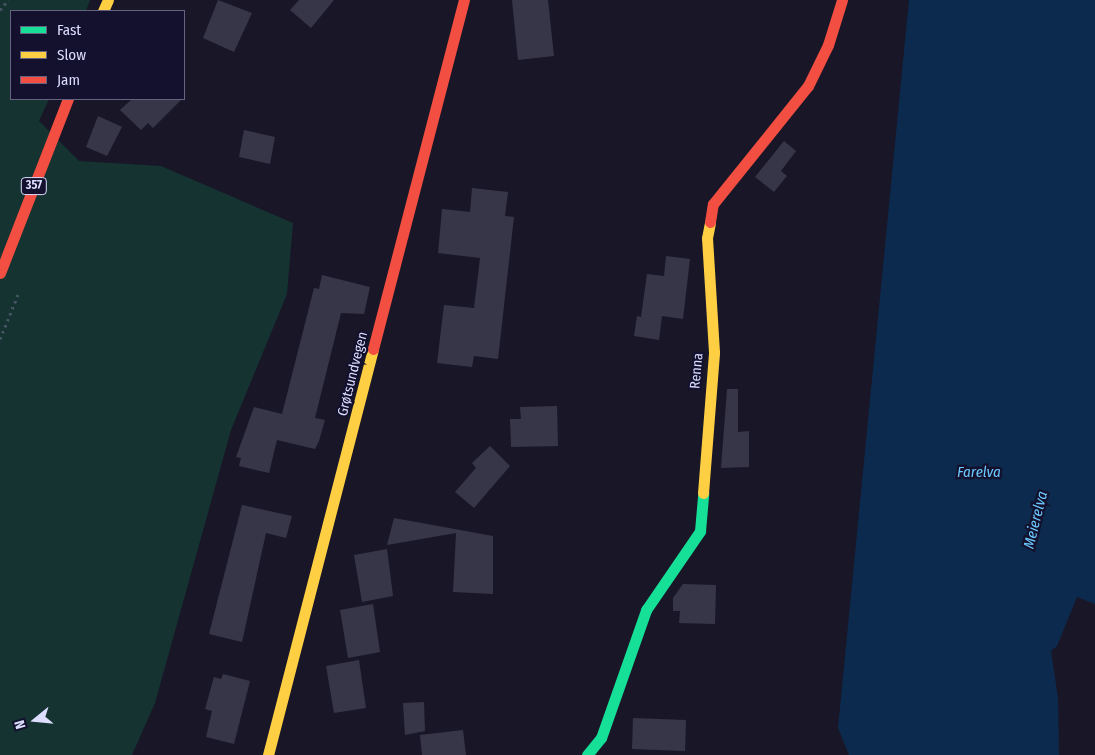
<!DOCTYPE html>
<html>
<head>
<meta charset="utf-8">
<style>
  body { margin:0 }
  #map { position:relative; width:1095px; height:755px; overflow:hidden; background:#191727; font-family:"Fira Sans Condensed",sans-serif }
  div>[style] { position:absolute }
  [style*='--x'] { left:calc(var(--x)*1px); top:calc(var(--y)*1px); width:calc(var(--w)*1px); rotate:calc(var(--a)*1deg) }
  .green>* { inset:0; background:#143331 }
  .water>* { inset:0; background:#0c2a4d }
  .building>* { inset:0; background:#373648 }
  .path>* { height:3px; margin-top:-1.5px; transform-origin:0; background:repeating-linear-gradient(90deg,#455462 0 2.5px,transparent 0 6.5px) }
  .fast>* { height:11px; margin:-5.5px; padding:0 5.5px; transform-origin:5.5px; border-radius:5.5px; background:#16e098 }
  .slow>* { height:11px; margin:-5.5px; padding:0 5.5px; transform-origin:5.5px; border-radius:5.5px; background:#ffcf43 }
  .jam>* { height:11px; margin:-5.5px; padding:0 5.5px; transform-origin:5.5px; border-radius:5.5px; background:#f24e42 }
  span { translate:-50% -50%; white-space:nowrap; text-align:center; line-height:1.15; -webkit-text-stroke:4.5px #13112d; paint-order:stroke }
  .shield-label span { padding:1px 4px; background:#13112d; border:1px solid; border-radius:4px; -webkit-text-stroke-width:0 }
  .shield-label { font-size:12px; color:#ddf; font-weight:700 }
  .street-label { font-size:14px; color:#ddf }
  .water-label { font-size:15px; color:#6bcaff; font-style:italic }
  .legend { position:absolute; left:10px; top:10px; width:175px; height:90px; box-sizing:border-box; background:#13112d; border:1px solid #646381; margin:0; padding:6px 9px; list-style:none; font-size:15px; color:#ddf }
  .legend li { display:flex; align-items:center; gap:10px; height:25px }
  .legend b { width:25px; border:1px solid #646381 }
  .north { position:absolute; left:10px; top:695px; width:50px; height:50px; -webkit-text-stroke:4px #13112d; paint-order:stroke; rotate:253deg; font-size:14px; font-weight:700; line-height:20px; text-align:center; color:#ddf }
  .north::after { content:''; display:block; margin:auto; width:18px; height:22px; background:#ddf; clip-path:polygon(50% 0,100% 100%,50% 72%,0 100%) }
</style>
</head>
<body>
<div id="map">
  <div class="green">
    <div style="clip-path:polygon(0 0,90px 0,86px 11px,11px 11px,11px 99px,49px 99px,39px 121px,79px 161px,161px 166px,293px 223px,287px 294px,231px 430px,155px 703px,132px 755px,0 755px)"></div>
  </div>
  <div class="water">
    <div style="clip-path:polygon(909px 0,1095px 0,1095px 604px,1077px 597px,1057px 646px,1051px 651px,1058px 698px,1059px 755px,849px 755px,838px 728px)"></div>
  </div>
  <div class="building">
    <div style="clip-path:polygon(218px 0,252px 13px,234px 52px,203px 38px)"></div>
    <div style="clip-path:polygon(299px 0,334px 0,311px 28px,290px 10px)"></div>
    <div style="clip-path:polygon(512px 0,548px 0,554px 56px,518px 60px)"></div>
    <div style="clip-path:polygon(132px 99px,182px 99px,153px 128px,148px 123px,141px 130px,120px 110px)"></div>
    <div style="clip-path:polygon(98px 116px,122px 127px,107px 156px,86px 147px)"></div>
    <div style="clip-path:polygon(244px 130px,275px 137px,270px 164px,239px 157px)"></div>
    <div style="clip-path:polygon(784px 141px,796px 151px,781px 171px,787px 176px,774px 192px,755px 177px)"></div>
    <div style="clip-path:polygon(472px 188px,508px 192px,505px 216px,514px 217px,498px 359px,474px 356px,472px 367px,437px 363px,444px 305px,474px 308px,480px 258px,438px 253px,442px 209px,470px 212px)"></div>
    <div style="clip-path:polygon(666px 256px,690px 259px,683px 319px,662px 316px,659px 340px,634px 336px,637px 316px,641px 317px,647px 274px,664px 276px)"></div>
    <div style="clip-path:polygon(322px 275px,370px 287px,364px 314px,341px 313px,315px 418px,325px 420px,319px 441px,315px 449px,277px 440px,269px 473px,239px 466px,241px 458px,236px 457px,254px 407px,282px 414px,314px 288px,319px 289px)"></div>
    <div style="clip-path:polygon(727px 389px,738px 389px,738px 432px,749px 431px,749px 467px,721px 468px)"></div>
    <div style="clip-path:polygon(557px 406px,558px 446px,511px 447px,510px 419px,521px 419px,520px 407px)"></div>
    <div style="clip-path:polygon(490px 446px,510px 466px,474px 508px,455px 492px,476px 468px,472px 463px)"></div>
    <div style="clip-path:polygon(242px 505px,292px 516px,286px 538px,266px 533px,242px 642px,209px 634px)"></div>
    <div style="clip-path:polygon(394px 518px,493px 536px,493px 594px,453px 592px,456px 533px,387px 545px)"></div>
    <div style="clip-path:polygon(387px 549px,393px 596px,362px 602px,354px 555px)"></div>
    <div style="clip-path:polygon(683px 584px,716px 585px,715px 624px,679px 623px,680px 611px,673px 611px,673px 598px)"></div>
    <div style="clip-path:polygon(373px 604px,380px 652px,348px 658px,340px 610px)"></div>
    <div style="clip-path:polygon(359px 660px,366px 708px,334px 713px,326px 666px)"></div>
    <div style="clip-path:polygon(223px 674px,250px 681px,234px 744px,206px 737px,212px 711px,205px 709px,214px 677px,221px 679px)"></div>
    <div style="clip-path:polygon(424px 702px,425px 731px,405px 735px,403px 703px)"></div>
    <div style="clip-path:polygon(633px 718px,686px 720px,685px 751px,632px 749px)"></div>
    <div style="clip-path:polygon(463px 730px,466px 755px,422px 755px,420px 735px)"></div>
  </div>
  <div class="path">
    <div style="--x:0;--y:10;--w:13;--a:-51"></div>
    <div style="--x:0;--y:339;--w:51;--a:-68"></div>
  </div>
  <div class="fast">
    <div style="--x:587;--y:755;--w:22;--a:-51"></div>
    <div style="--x:601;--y:738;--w:136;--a:-70.6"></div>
    <div style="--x:646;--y:610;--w:96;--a:-55.6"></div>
    <div style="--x:700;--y:531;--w:38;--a:-85"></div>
  </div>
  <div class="slow">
    <div style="--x:103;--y:11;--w:12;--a:-66"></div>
    <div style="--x:703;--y:493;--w:141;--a:-85.5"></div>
    <div style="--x:714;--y:352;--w:114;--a:-93.5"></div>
    <div style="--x:707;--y:238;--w:16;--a:-79"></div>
    <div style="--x:268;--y:755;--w:419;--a:-75.5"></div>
  </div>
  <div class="jam">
    <div style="--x:710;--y:222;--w:18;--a:-81"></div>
    <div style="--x:713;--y:204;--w:151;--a:-51.2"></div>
    <div style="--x:808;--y:86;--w:46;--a:-64"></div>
    <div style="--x:828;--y:45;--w:47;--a:-72.7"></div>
    <div style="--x:0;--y:273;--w:187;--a:-68.7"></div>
    <div style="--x:373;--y:349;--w:361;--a:-75.4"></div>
  </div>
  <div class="shield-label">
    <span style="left:34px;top:186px">357</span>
  </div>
  <div class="street-label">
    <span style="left:697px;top:371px;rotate:-85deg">Renna</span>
    <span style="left:353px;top:374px;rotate:-76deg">Grøtsundvegen</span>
  </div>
  <div class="water-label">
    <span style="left:979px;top:473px">Farelva</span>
    <span style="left:1036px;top:520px;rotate:-76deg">Meierelva</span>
  </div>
  <ul class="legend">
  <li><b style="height:6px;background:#16e098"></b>Fast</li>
  <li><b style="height:6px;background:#ffcf43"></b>Slow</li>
  <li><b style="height:6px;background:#f24e42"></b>Jam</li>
  </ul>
  <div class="north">N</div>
</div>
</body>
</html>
